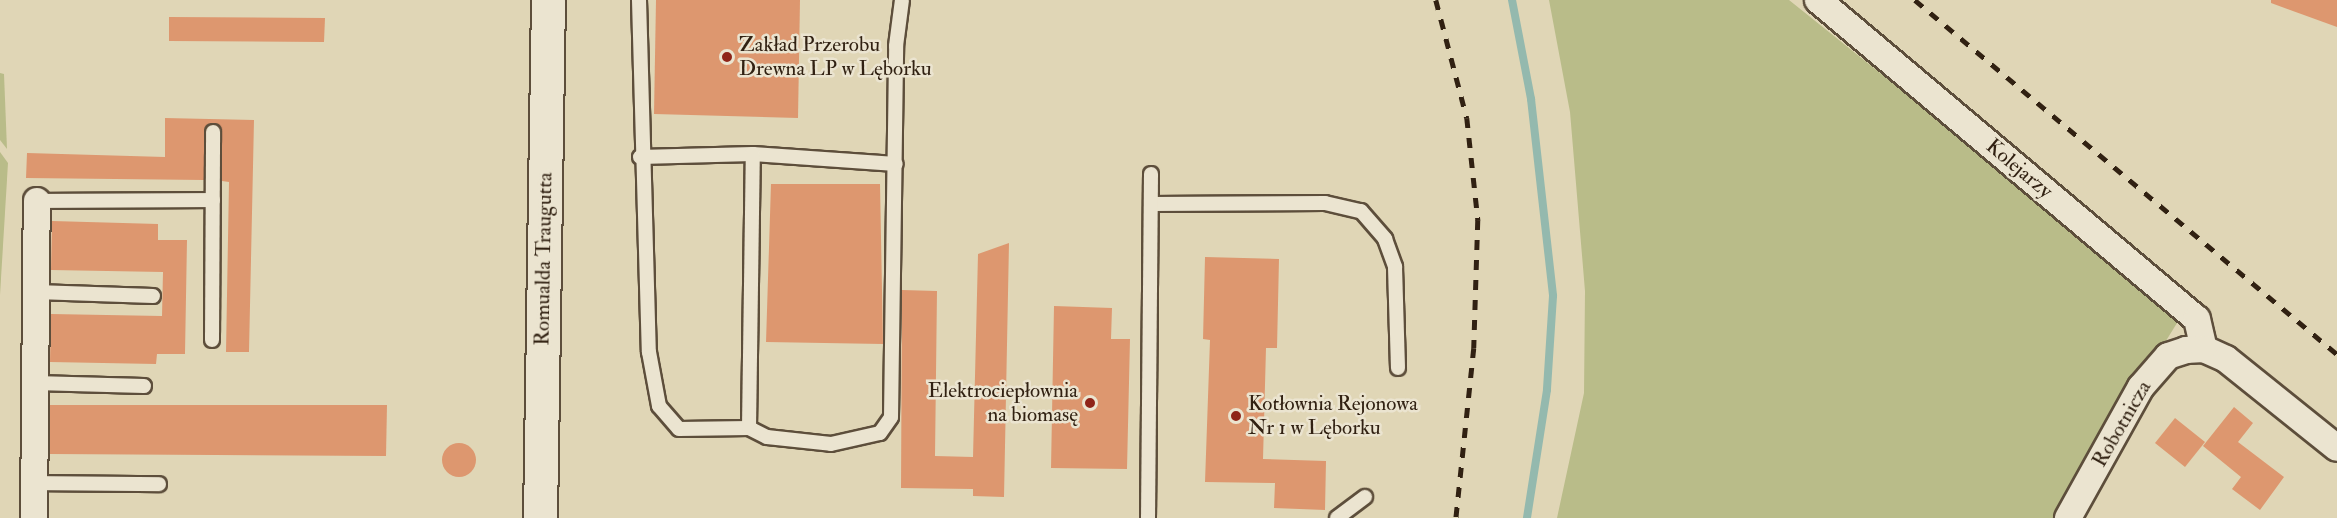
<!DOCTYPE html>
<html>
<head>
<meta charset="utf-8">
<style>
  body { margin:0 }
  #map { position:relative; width:2337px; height:518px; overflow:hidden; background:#e0d6b6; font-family:"IM FELL Double Pica",serif }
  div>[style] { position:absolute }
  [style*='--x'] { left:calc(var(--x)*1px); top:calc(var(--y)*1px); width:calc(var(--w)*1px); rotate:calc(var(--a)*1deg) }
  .green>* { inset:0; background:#b9bc89 }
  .stream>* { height:8px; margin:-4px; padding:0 4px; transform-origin:4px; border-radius:4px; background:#94b9ae }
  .building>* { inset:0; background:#dd976f }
  .round { border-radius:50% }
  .roads { filter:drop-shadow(2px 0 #5d4e3b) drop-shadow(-2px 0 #5d4e3b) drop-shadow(0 2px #5d4e3b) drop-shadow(0 -2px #5d4e3b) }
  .lane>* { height:14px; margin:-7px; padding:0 7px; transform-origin:7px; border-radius:7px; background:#ebe4d0 }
  .street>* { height:26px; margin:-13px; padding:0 13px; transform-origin:13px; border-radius:13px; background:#ebe4d0 }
  .secondary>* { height:33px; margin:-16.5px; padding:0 16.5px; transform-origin:16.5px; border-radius:16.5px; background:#ebe4d0 }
  .rail>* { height:4.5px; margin-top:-2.25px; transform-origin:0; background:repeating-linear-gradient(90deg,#312112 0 10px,transparent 0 20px) }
  .dots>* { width:16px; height:16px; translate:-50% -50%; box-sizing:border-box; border:3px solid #ebe4d0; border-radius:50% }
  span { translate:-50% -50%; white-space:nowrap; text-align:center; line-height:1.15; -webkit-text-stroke:5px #ebe4d0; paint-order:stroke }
  .poi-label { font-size:21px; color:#312112 }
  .left { translate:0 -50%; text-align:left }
  .right { translate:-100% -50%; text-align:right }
  .street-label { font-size:21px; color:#312112 }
</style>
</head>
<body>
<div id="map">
  <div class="green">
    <div style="clip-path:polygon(1549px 0,1789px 0,2182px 315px,2056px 518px,1557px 518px,1584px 393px,1585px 291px,1570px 112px)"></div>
    <div style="clip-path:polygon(0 73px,4px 74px,7px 149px,0 140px)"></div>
    <div style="clip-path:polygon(0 152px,8px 163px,0 295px)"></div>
  </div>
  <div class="stream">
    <div style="--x:1512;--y:0;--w:101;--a:79.1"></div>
    <div style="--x:1531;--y:99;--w:198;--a:83.6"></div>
    <div style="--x:1553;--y:296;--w:94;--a:93.7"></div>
    <div style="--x:1547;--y:390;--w:130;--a:98.9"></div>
  </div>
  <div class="building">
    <div style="clip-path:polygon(656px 0,800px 0,798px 118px,654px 114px)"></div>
    <div style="clip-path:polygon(2271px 0,2337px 0,2337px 27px,2271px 3px)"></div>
    <div style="clip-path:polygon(169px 17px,325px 18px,324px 42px,169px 41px)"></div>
    <div style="clip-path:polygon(165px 118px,254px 120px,249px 352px,226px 352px,229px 182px,222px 181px,218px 125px,209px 124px,204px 131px,204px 180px,26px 178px,27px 153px,165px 157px)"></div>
    <div style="clip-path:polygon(771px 184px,880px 184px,883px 344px,766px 342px)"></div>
    <div style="clip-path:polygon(52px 221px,158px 224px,158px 240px,187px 240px,185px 354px,157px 354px,156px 364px,50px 362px,51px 314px,162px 316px,163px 272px,51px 270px)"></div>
    <div style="clip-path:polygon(1009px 243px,1004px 497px,973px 496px,973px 489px,901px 488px,902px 290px,937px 291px,935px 456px,973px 457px,978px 254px)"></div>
    <div style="clip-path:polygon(1205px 257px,1279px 259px,1277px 348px,1266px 348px,1263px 459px,1326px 461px,1325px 510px,1274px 508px,1275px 483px,1205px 482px,1210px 340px,1203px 339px)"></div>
    <div style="clip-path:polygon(1054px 306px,1112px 308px,1111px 339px,1130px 339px,1127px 469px,1051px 468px)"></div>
    <div style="clip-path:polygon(50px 405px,387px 405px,386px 456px,50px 454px)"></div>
    <div style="clip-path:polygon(2234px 407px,2253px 423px,2238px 442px,2284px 477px,2260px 510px,2232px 489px,2241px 477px,2203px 446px)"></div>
    <div style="clip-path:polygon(2175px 418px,2205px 442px,2185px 467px,2155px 443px)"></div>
    <div class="round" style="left:442px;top:443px;width:34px;height:34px"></div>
  </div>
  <div class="roads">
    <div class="lane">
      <div style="--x:639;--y:0;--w:352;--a:88.4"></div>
      <div style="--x:649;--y:352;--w:55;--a:79.5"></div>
      <div style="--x:659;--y:406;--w:30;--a:49"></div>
      <div style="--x:679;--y:429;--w:70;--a:-0.8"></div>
      <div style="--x:749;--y:428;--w:20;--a:27"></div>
      <div style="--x:767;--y:437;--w:64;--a:6.2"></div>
      <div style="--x:831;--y:444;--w:50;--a:-12.7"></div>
      <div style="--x:880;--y:433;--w:19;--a:-55"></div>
      <div style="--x:891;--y:417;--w:371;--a:-89.2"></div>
      <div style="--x:896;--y:46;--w:46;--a:-82.6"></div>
      <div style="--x:640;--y:157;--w:113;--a:-1.5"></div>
      <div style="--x:753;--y:154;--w:143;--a:4"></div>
      <div style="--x:37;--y:201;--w:176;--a:-0.3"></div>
      <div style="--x:1152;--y:204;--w:173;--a:-0.3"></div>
      <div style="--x:1325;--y:203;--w:37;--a:13"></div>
      <div style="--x:1361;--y:211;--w:37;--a:49"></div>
      <div style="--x:1385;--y:239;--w:30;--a:70"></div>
      <div style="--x:1395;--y:267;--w:101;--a:88.3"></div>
      <div style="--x:36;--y:292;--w:117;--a:2"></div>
      <div style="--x:212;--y:340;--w:208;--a:-89.7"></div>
      <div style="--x:35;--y:383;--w:109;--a:1.6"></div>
      <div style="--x:749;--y:428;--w:274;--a:-89.2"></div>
      <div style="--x:33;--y:483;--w:126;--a:0.5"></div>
      <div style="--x:1148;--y:518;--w:344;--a:-89.5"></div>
      <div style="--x:1337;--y:518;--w:35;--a:-37"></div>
    </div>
    <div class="street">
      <div style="--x:1818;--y:0;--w:495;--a:40.1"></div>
      <div style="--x:2197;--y:319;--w:31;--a:77"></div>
      <div style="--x:34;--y:518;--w:317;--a:-89.5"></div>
      <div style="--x:2068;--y:518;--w:150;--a:-60.9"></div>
      <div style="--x:2141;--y:387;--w:41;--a:-48.9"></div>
      <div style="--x:2168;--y:356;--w:19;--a:-18"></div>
      <div style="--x:2186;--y:350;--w:18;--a:-3"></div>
      <div style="--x:2204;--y:349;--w:24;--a:24"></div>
      <div style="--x:2226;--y:359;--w:142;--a:38.7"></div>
    </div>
    <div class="secondary">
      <div style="--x:540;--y:518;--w:518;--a:-89.12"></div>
    </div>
  </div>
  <div class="rail">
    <div style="--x:1436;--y:0;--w:122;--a:75.3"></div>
    <div style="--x:1467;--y:118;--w:103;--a:83.8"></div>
    <div style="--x:1478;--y:220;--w:128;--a:91.8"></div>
    <div style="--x:1474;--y:348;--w:171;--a:96"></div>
    <div style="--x:1915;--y:0;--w:551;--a:39.99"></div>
  </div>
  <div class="dots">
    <div style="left:727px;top:57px;background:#8f2418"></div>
    <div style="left:1090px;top:403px;background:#8f2418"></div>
    <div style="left:1236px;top:416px;background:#8f2418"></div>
  </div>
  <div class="poi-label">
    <span class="left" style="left:739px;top:57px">Zakład Przerobu<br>Drewna LP w Lęborku</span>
    <span class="right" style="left:1078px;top:403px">Elektrociepłownia<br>na biomasę</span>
    <span class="left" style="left:1248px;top:416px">Kotłownia Rejonowa<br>Nr 1 w Lęborku</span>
  </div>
  <div class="street-label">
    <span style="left:2019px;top:169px;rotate:40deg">Kolejarzy</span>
    <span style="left:544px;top:259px;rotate:-89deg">Romualda Traugutta</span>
    <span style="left:2122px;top:424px;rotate:-60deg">Robotnicza</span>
  </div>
</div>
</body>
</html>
